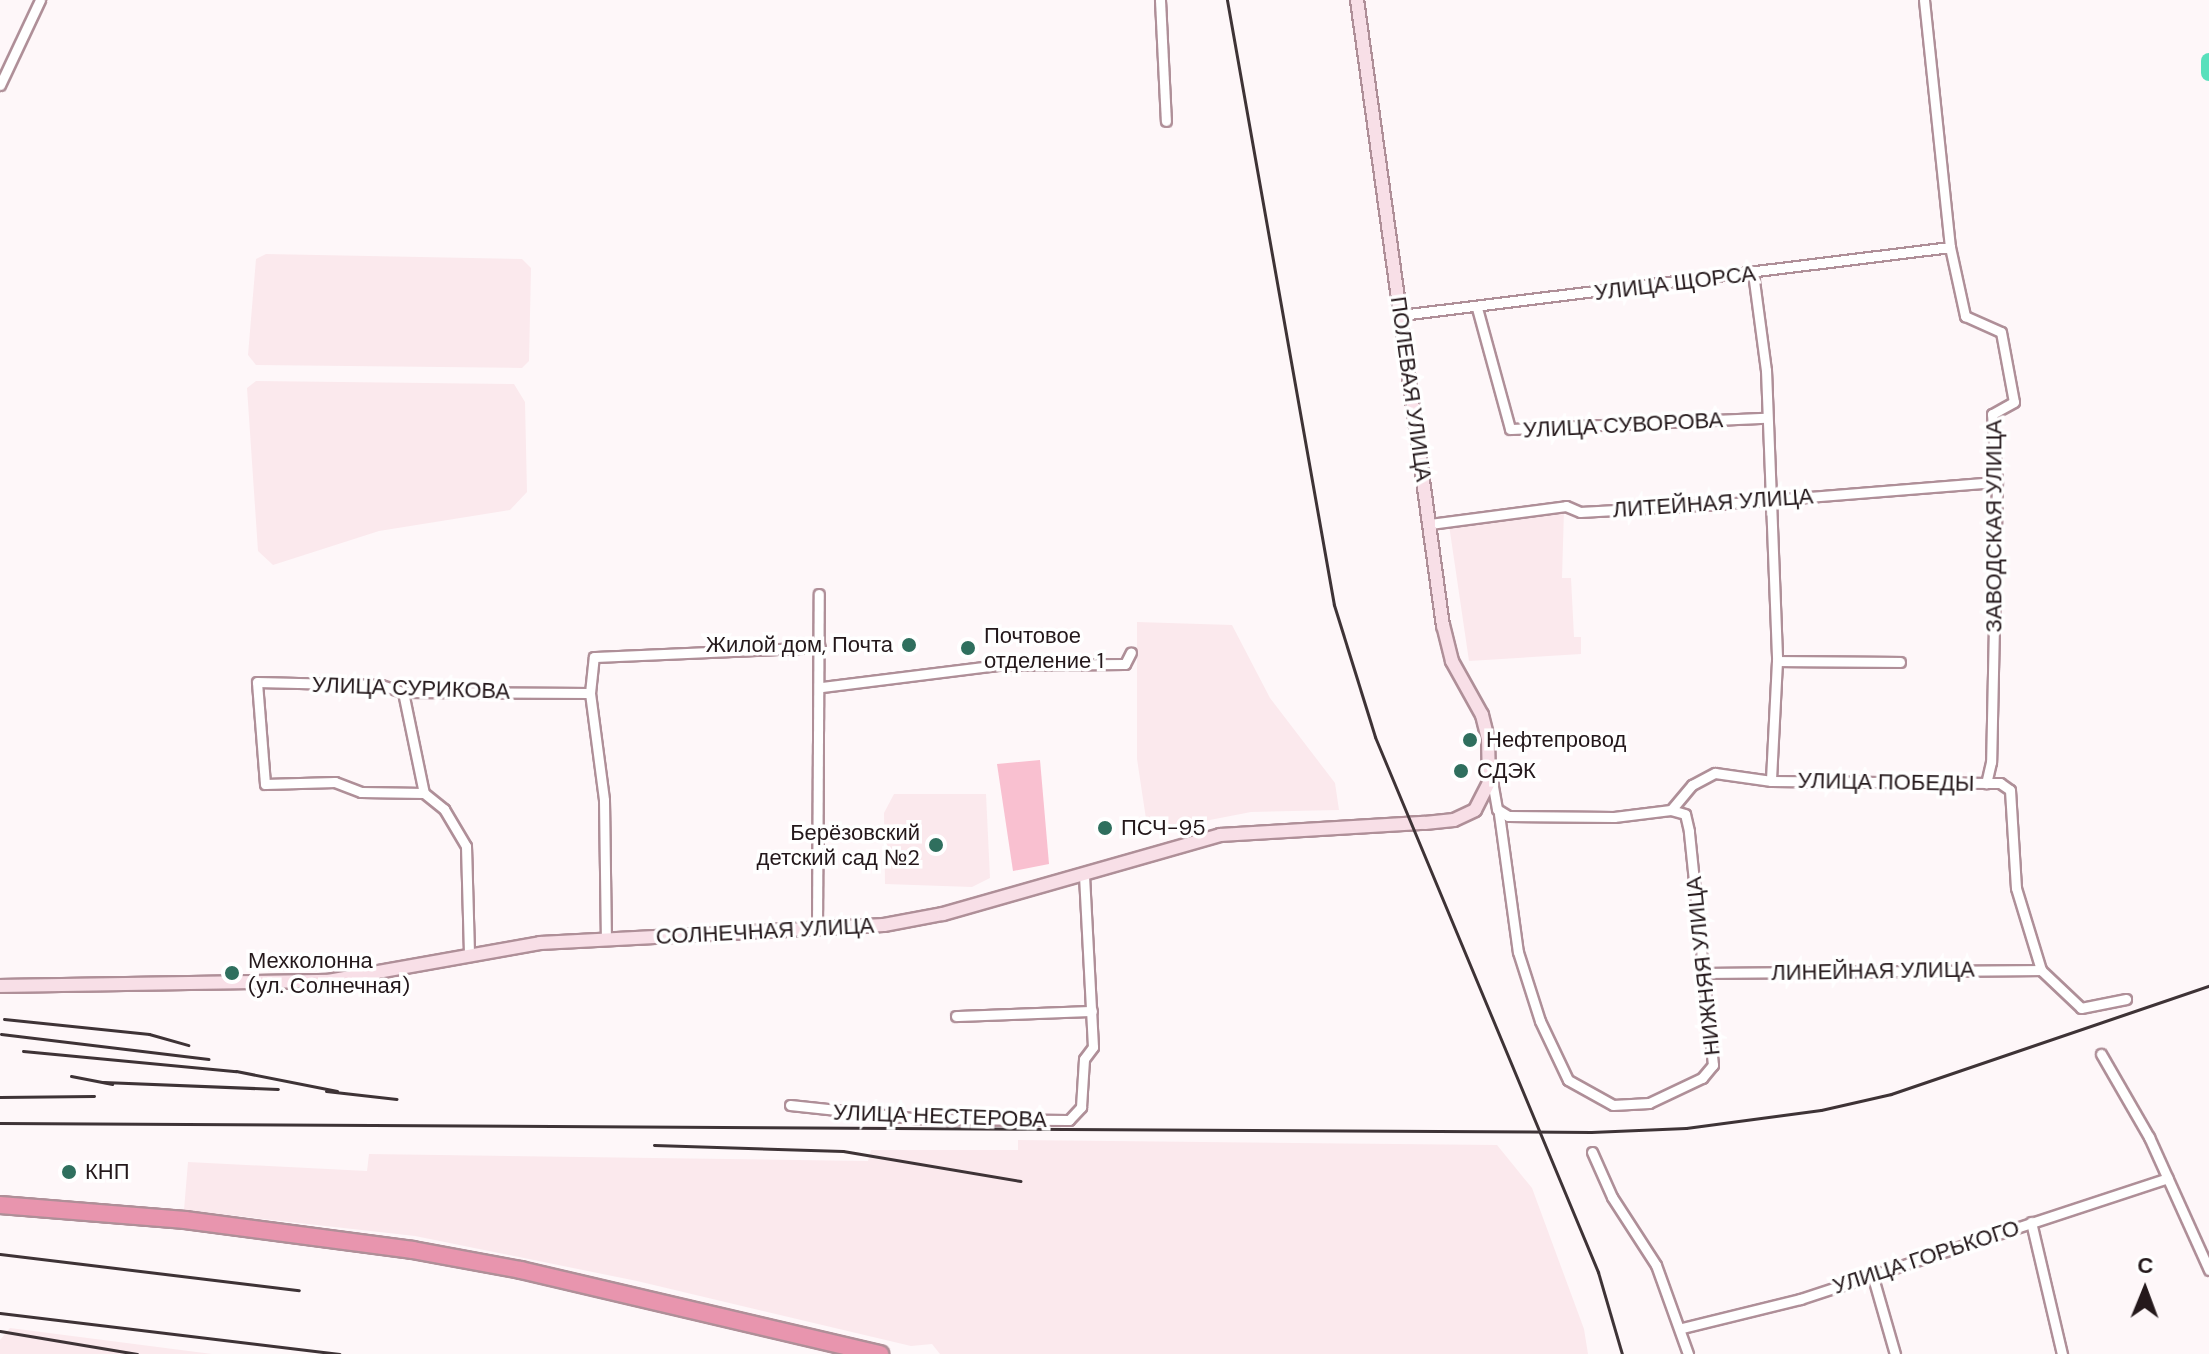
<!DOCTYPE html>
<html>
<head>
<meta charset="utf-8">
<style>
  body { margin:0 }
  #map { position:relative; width:2209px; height:1354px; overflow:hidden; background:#fef7f9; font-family:"DM Sans",sans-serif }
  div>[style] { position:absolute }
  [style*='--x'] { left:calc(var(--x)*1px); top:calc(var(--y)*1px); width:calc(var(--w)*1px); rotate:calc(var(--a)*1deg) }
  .built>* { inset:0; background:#fbe9ed }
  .green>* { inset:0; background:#f9c0d0 }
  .river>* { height:16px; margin:-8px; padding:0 8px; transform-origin:8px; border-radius:8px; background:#58e0bc }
  .roads { filter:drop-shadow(2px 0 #af8f98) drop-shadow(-2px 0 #af8f98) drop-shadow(0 2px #af8f98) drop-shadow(0 -2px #af8f98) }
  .street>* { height:9px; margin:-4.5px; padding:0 4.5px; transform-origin:4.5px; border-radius:4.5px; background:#fff }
  .secondary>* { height:12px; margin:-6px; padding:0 6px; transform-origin:6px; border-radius:6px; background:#f8dfe7 }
  .highway>* { height:16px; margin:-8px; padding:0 8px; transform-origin:8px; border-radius:8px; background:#e895ae }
  .rail>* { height:3px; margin:-1.5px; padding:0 1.5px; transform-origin:1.5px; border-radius:1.5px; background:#3e3336 }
  .dots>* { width:22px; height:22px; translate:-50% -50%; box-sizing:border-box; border:4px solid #fff; border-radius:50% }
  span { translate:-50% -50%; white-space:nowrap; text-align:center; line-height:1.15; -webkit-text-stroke:7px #fff; paint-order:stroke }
  .street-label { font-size:22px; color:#24181b }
  .poi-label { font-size:22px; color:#24181b }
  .left { translate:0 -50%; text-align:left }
  .right { translate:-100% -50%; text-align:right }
  .north { position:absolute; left:2105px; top:1250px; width:80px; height:80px; -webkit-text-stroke:6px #fff; paint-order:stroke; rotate:1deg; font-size:22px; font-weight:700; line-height:32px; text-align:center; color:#24181b }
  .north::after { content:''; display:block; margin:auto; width:28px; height:36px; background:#24181b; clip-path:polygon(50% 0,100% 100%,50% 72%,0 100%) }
</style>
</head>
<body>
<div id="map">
  <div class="built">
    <div style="clip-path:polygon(266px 254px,522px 259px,531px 268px,529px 361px,522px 368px,256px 365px,248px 355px,256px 259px)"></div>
    <div style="clip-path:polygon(256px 381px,514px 384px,525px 402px,527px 492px,510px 510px,379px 531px,273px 565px,258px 551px,247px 388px)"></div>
    <div style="clip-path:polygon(1564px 510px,1562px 578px,1571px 578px,1574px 637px,1581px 637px,1581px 654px,1469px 661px,1449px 525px)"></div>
    <div style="clip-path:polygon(1137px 622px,1232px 625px,1270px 698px,1335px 783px,1339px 810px,1251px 812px,1148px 832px,1137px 759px)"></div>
    <div style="clip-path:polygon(894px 794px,986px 794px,990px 878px,972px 887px,885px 884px,884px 813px)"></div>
    <div style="clip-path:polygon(1018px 1140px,1497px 1145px,1532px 1188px,1584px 1329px,1588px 1354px,940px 1354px,932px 1344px,911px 1346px,637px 1281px,415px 1236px,184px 1210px,188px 1162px,367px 1171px,369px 1154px,868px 1161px,871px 1150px,1018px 1150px)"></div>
    <div style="clip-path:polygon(10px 1328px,212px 1354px,0 1354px,0 1340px)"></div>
  </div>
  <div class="green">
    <div style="clip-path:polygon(1040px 760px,1049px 864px,1013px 871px,997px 764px)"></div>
  </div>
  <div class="river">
    <div style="--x:2209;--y:61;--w:12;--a:90"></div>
  </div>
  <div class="roads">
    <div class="street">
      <div style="--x:1160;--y:0;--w:121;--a:87.2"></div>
      <div style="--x:1924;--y:0;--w:248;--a:84"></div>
      <div style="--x:1950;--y:247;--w:71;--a:77.7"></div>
      <div style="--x:1965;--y:316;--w:39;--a:24"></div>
      <div style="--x:2001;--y:332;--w:71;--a:79.5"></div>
      <div style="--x:2014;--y:402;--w:25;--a:151"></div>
      <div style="--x:1992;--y:414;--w:68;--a:85.8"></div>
      <div style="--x:1997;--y:482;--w:280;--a:91.2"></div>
      <div style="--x:1991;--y:762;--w:22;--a:103"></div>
      <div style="--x:1986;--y:783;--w:14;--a:0"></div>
      <div style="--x:2000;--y:783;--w:12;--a:35"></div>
      <div style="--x:2010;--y:790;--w:98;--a:86.5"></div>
      <div style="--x:2016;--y:888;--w:86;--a:73"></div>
      <div style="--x:2041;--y:970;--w:55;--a:43.5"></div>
      <div style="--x:2081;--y:1008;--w:46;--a:-11.3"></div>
      <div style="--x:0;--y:85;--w:94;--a:-64.8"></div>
      <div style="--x:1753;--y:273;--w:98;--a:82.4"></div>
      <div style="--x:1766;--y:370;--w:291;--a:87.8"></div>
      <div style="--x:1777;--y:661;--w:120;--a:92.9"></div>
      <div style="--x:1477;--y:308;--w:125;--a:74.7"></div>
      <div style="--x:1510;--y:429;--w:257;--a:-2.5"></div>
      <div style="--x:1401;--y:315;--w:553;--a:-7.06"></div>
      <div style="--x:1430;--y:524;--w:137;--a:-7.5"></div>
      <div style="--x:1566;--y:506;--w:15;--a:23"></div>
      <div style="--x:1580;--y:512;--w:141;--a:-3.2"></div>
      <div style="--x:1721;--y:504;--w:277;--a:-4.6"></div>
      <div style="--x:1777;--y:661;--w:123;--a:0.5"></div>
      <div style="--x:822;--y:687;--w:177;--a:-7.1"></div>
      <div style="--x:998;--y:665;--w:127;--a:-0.5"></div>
      <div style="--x:1125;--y:664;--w:13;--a:-63"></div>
      <div style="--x:403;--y:692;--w:103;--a:78.3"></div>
      <div style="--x:424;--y:793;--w:26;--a:39"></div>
      <div style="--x:444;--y:809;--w:43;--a:59.3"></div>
      <div style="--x:466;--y:846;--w:108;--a:88.4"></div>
      <div style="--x:590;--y:693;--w:108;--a:82.5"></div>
      <div style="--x:604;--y:800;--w:138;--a:89.2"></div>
      <div style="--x:1491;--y:775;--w:35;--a:80"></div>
      <div style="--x:1497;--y:809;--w:13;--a:32"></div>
      <div style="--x:1508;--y:816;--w:106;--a:0.5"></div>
      <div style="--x:1614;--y:817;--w:57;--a:-7"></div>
      <div style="--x:1671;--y:810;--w:33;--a:-50"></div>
      <div style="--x:1692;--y:785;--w:26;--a:-28"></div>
      <div style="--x:1715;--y:773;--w:57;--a:8.1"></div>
      <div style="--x:1771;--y:781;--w:221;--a:0.5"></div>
      <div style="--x:424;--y:793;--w:63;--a:-179.1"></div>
      <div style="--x:361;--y:792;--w:28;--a:-159"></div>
      <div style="--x:335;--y:782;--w:70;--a:178.4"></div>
      <div style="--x:265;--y:784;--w:102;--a:-94.5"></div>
      <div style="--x:257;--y:682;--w:124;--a:1.4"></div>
      <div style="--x:381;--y:685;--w:23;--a:18"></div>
      <div style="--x:403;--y:692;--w:187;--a:0.3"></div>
      <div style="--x:590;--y:693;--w:36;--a:-84"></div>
      <div style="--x:594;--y:657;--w:226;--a:-2.5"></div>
      <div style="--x:1499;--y:814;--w:139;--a:82.2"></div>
      <div style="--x:1518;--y:952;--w:72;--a:72.3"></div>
      <div style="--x:1540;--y:1021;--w:65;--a:64.6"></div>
      <div style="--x:1568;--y:1080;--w:51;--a:29.1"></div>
      <div style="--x:1613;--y:1105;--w:36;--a:-3"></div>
      <div style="--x:1649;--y:1103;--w:59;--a:-25.3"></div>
      <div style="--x:1702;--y:1078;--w:17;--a:-50"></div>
      <div style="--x:1713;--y:1065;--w:235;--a:-95.9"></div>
      <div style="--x:1689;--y:831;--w:17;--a:-103"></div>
      <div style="--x:1685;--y:814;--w:15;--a:-164"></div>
      <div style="--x:817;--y:928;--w:334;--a:-89.7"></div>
      <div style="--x:1705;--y:973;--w:336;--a:-0.5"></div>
      <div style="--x:956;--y:1016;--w:136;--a:-2.1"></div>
      <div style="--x:2101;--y:1054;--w:96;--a:60"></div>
      <div style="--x:2149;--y:1137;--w:146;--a:65.7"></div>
      <div style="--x:790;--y:1105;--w:132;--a:6.1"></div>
      <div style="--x:921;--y:1119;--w:148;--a:0.4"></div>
      <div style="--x:1069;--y:1120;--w:18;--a:-47"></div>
      <div style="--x:1081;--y:1107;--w:48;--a:-86.4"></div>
      <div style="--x:1084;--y:1059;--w:15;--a:-53"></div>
      <div style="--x:1093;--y:1047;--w:172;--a:-93"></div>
      <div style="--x:1592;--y:1152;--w:49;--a:66"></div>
      <div style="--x:1612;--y:1197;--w:81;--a:57.1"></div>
      <div style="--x:1656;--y:1265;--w:95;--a:70.2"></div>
      <div style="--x:2031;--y:1222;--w:136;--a:76.8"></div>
      <div style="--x:1872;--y:1274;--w:83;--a:74"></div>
      <div style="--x:1682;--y:1328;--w:122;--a:-13.8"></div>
      <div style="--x:1800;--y:1299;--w:387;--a:-18.2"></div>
    </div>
    <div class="secondary">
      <div style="--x:0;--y:986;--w:327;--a:-0.9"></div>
      <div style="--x:327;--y:981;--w:216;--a:-10.1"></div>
      <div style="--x:540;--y:943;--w:344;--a:-3"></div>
      <div style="--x:884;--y:925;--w:60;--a:-10.6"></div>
      <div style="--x:943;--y:914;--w:288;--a:-15.9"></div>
      <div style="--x:1220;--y:835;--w:205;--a:-3.4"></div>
      <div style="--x:1425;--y:823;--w:29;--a:-6"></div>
      <div style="--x:1454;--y:820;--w:23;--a:-25"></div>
      <div style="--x:1475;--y:810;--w:31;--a:-63"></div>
      <div style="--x:1489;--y:782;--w:43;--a:-91.3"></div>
      <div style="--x:1488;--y:739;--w:25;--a:-104"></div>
      <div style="--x:1482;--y:715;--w:62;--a:-119.1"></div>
      <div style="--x:1452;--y:661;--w:36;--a:-104"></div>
      <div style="--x:1443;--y:626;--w:632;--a:-97.82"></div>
    </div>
    <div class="highway">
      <div style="--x:0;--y:1205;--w:186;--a:4.6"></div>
      <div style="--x:185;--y:1220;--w:230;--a:7.5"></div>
      <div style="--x:413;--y:1250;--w:110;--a:10.5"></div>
      <div style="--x:521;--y:1270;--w:369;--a:13.2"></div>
    </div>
  </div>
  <div class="rail">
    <div style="--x:1227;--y:0;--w:614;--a:79.97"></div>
    <div style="--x:1334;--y:605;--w:138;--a:72.7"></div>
    <div style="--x:1375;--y:737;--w:580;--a:67.37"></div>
    <div style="--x:1598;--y:1272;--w:85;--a:73.7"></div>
    <div style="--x:4;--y:1019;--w:146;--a:5.9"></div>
    <div style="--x:149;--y:1034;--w:41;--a:15.8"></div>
    <div style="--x:1;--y:1034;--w:209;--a:6.9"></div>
    <div style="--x:23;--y:1051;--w:214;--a:5.4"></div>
    <div style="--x:236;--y:1071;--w:103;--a:11.2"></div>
    <div style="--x:71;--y:1076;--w:42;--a:11"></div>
    <div style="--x:103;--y:1082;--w:175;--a:2.3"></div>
    <div style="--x:326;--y:1091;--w:71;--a:6.4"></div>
    <div style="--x:0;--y:1097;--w:94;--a:-0.6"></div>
    <div style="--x:0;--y:1123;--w:1591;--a:0.32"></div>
    <div style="--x:1591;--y:1132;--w:95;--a:-2.4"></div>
    <div style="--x:1686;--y:1128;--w:136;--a:-7.6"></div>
    <div style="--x:1821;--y:1110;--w:72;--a:-12.9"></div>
    <div style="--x:1891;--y:1094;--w:336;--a:-18.8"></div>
    <div style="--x:654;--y:1145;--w:189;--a:1.8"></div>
    <div style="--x:843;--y:1151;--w:180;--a:9.6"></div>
    <div style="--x:0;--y:1254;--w:301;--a:6.9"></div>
    <div style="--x:0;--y:1313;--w:342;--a:6.9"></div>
    <div style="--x:0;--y:1331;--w:139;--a:9.5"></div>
  </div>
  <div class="dots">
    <div style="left:909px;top:645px;background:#2f6f5e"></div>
    <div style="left:968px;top:648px;background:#2f6f5e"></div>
    <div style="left:1470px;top:740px;background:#2f6f5e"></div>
    <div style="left:1461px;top:771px;background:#2f6f5e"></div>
    <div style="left:1105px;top:828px;background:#2f6f5e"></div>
    <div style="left:936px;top:845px;background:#2f6f5e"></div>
    <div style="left:232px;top:973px;background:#2f6f5e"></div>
    <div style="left:69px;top:1172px;background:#2f6f5e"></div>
  </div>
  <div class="street-label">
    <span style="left:1675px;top:283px;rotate:-7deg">УЛИЦА ЩОРСА</span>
    <span style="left:1411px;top:389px;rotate:82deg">ПОЛЕВАЯ УЛИЦА</span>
    <span style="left:1623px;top:425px;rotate:-3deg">УЛИЦА СУВОРОВА</span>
    <span style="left:1713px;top:503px;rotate:-4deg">ЛИТЕЙНАЯ УЛИЦА</span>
    <span style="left:1994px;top:526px;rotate:-90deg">ЗАВОДСКАЯ УЛИЦА</span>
    <span style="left:411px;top:688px;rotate:2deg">УЛИЦА СУРИКОВА</span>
    <span style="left:1886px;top:782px;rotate:1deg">УЛИЦА ПОБЕДЫ</span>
    <span style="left:765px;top:931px;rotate:-3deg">СОЛНЕЧНАЯ УЛИЦА</span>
    <span style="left:1703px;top:966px;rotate:-96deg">НИЖНЯЯ УЛИЦА</span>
    <span style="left:1873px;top:971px;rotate:-1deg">ЛИНЕЙНАЯ УЛИЦА</span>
    <span style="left:940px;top:1116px;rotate:2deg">УЛИЦА НЕСТЕРОВА</span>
    <span style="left:1926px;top:1257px;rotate:-18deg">УЛИЦА ГОРЬКОГО</span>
  </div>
  <div class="poi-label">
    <span class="left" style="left:984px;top:648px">Почтовое<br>отделение 1</span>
    <span class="right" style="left:893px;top:645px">Жилой дом, Почта</span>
    <span class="left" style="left:1486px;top:740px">Нефтепровод</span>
    <span class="left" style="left:1477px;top:771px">СДЭК</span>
    <span class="left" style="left:1121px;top:828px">ПСЧ-95</span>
    <span class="right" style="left:920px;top:845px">Берёзовский<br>детский сад №2</span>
    <span class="left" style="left:248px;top:973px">Мехколонна<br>(ул. Солнечная)</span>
    <span class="left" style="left:85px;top:1172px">КНП</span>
  </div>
  <div class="north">С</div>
</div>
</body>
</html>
